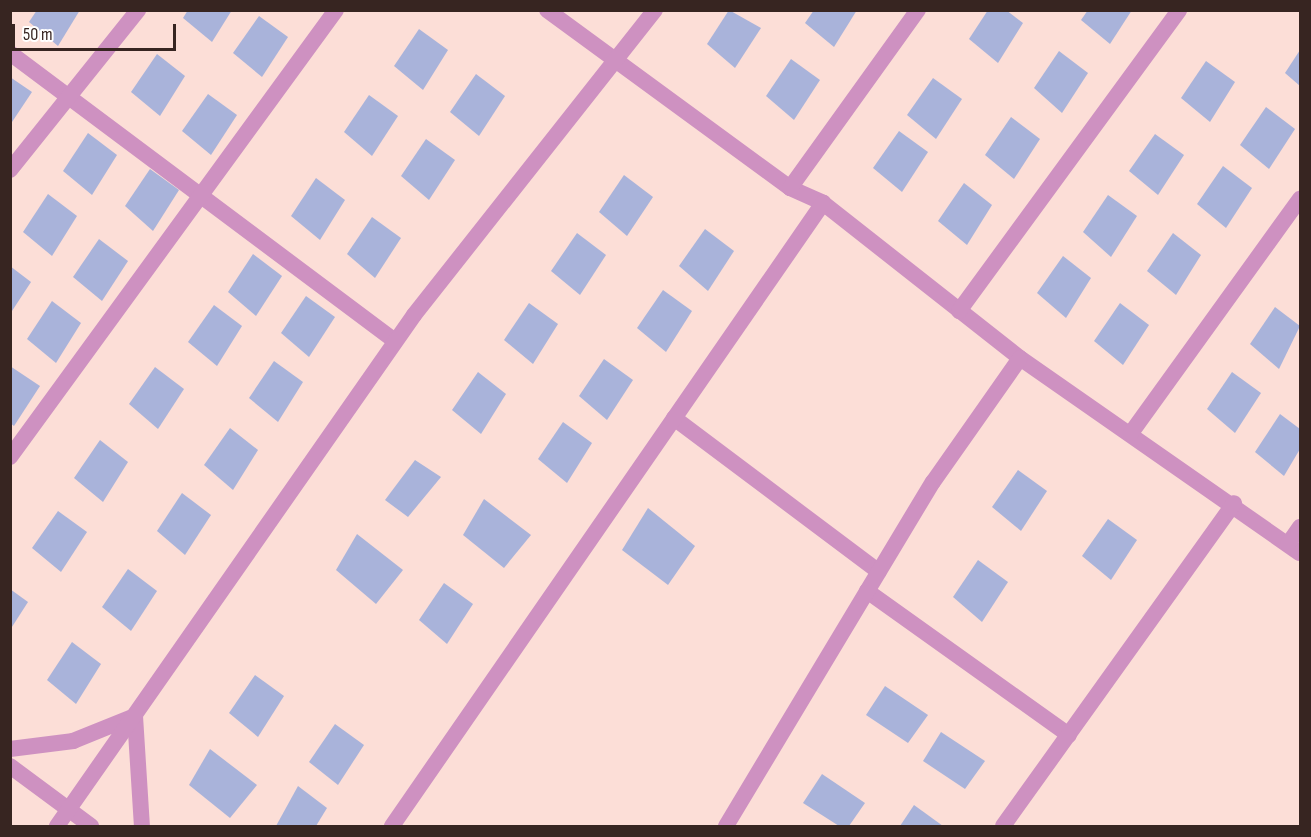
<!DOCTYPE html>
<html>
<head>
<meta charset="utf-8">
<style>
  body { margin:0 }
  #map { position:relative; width:1311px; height:837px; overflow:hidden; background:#fcded7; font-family:"Sofia Sans Condensed",sans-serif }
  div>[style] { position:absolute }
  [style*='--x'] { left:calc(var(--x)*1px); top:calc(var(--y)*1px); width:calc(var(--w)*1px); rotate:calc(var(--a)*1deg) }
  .building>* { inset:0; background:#a9b3da }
  .minor>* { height:16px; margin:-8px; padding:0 8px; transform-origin:8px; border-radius:8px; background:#ce91c1 }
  span { translate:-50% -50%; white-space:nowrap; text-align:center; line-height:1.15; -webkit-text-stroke:4.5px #fff; paint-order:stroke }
  .frame { position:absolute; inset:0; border:12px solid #372521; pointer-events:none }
  .scale { position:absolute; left:12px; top:24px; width:164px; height:27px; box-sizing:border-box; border:3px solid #372521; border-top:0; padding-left:8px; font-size:18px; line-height:21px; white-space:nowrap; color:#372521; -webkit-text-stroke:4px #fff; paint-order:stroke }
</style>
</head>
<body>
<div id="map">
  <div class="building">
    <div style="clip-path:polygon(37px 10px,80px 10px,58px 46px,29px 22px)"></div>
    <div style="clip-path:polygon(188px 10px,232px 10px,212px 42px,183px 18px)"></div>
    <div style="clip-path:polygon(729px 10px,761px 28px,735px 68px,707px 44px)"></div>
    <div style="clip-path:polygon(814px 10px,857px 10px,834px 47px,805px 23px)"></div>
    <div style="clip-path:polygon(988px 10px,1006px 10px,1023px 23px,998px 63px,969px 39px)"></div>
    <div style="clip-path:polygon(1088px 10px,1132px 10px,1110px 44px,1081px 20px)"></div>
    <div style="clip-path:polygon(259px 16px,288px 37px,262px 77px,233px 53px)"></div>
    <div style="clip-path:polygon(419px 29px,448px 50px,423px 90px,394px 66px)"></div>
    <div style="clip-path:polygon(1300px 50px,1300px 86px,1285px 73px)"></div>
    <div style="clip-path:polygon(1059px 51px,1088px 73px,1062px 113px,1034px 88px)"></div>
    <div style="clip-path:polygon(157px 54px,185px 76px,160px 116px,131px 92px)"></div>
    <div style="clip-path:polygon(791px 59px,820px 80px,794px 120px,766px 96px)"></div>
    <div style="clip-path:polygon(1206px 61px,1235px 82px,1210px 122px,1181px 98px)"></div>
    <div style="clip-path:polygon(476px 74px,505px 96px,479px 136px,450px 112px)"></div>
    <div style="clip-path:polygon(10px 77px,32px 92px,10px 125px)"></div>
    <div style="clip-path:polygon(933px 78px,962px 99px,936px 139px,907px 115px)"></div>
    <div style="clip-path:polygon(208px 94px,237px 115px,211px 155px,182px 131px)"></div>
    <div style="clip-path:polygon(369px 95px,398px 116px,372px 156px,344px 132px)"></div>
    <div style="clip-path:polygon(1266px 107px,1295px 129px,1269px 169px,1240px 145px)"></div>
    <div style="clip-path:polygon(1011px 117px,1040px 139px,1014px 179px,985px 155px)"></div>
    <div style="clip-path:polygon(899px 131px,928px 152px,902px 192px,873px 168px)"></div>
    <div style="clip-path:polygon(88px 133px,117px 155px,92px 195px,63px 171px)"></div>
    <div style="clip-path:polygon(1155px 134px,1184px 155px,1158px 195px,1129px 171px)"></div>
    <div style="clip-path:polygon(426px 139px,455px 160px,429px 200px,401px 176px)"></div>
    <div style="clip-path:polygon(1223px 166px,1252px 188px,1226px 228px,1197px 204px)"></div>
    <div style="clip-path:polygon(150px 169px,179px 190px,153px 231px,125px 206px)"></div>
    <div style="clip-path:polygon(624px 175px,653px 197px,627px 236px,599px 212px)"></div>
    <div style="clip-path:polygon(316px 178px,345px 200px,320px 240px,291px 216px)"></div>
    <div style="clip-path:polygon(964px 183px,992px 205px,967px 245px,938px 221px)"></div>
    <div style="clip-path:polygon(48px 194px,77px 216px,52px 256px,23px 232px)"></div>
    <div style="clip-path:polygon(1108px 195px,1137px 216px,1111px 257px,1083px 232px)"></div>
    <div style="clip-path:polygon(372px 217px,401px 238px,375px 278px,347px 254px)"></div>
    <div style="clip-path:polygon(705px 229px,734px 251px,708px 291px,679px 266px)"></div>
    <div style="clip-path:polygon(577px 233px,606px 255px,580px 295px,551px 271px)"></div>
    <div style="clip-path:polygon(1173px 233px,1201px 255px,1176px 295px,1147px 271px)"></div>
    <div style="clip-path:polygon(99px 239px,128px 261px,102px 301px,73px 277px)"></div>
    <div style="clip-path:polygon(253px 254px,282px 276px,256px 316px,228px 292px)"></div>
    <div style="clip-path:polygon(1063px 256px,1091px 278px,1066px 318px,1037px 293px)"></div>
    <div style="clip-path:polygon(10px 266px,31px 282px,10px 314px)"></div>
    <div style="clip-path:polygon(663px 290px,692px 311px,666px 352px,637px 328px)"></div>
    <div style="clip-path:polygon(306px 296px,335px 317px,309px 357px,281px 333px)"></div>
    <div style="clip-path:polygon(52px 301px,81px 323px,56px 363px,27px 339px)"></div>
    <div style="clip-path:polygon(529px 303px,558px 324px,533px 364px,504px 340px)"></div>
    <div style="clip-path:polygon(1120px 303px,1149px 325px,1123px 365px,1094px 341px)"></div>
    <div style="clip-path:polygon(214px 305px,242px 326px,217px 366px,188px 342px)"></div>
    <div style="clip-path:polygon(1275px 307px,1300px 326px,1279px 369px,1250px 344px)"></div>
    <div style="clip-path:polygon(604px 359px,633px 380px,607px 420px,579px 396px)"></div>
    <div style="clip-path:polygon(274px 361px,303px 382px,278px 422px,249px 398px)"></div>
    <div style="clip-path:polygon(10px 366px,40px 386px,14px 426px,10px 423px)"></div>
    <div style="clip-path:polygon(155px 367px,184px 389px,158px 429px,129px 404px)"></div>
    <div style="clip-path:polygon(478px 372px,506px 394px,481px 434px,452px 410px)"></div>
    <div style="clip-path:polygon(1232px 372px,1261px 393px,1235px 433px,1207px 409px)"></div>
    <div style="clip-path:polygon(1280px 414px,1300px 429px,1300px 449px,1284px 476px,1255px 452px)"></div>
    <div style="clip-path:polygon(563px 422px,592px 443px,567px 483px,538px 459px)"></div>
    <div style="clip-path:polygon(230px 428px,258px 450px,233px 490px,204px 465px)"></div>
    <div style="clip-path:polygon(100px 440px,128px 462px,103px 502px,74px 478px)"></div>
    <div style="clip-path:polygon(415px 460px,441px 477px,408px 517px,385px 500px)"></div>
    <div style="clip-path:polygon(1018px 470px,1047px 491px,1021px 531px,992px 507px)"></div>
    <div style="clip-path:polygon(182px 493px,211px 515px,185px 555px,157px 531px)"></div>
    <div style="clip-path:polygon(484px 499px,531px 535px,504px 568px,463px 535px)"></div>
    <div style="clip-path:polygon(648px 508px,695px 546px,668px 585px,622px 550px)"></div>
    <div style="clip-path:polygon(58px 511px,87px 532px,61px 572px,32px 548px)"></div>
    <div style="clip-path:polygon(1108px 519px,1137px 540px,1111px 580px,1082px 556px)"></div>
    <div style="clip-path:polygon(357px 534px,403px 570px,376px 604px,336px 570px)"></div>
    <div style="clip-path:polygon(978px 560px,1008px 582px,982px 622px,953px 597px)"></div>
    <div style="clip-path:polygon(128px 569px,157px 591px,131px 631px,102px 607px)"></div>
    <div style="clip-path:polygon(444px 583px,473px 604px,447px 644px,419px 620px)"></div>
    <div style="clip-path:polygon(10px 589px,28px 602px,10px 630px)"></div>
    <div style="clip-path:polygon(72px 642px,101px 664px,76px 704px,47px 680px)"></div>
    <div style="clip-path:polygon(255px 675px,284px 696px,258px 737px,229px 713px)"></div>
    <div style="clip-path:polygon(885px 686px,928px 715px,908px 743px,866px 715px)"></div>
    <div style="clip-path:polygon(335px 724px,364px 745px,338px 785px,309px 762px)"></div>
    <div style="clip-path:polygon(941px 732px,985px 761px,965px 789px,923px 761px)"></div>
    <div style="clip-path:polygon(210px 749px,257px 785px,230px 818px,189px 785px)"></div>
    <div style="clip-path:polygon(822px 774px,865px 803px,849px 826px,839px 826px,803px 803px)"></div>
    <div style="clip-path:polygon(298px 786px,327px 808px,316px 826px,276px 826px)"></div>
    <div style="clip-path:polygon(914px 805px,943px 826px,900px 826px)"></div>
  </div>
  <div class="minor">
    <div style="--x:547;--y:10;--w:301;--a:36.2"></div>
    <div style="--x:790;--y:188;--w:36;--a:24"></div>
    <div style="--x:823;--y:203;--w:251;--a:38.2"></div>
    <div style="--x:1020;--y:358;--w:341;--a:34.9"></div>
    <div style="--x:10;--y:53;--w:481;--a:36.8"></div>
    <div style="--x:10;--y:170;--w:205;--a:-51.3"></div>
    <div style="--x:790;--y:188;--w:219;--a:-54.3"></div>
    <div style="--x:959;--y:311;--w:373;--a:-53.8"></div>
    <div style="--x:674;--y:418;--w:256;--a:36.9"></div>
    <div style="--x:1131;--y:433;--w:289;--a:-54.2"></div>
    <div style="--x:10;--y:457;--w:553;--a:-53.9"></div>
    <div style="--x:1288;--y:544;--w:21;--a:-55"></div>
    <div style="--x:867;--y:591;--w:248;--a:35.5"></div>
    <div style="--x:10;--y:749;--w:64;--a:-7.2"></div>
    <div style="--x:73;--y:741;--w:67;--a:-22"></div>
    <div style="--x:135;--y:716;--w:110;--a:86.4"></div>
    <div style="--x:10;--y:766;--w:101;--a:36.5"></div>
    <div style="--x:57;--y:826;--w:623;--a:-55.06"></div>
    <div style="--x:414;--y:315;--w:389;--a:-51.7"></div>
    <div style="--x:392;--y:826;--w:758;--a:-55.32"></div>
    <div style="--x:726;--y:826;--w:401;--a:-59"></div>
    <div style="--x:933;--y:482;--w:151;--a:-54.9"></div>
    <div style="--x:1003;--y:826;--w:397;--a:-54.4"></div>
  </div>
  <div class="frame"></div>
  <div class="scale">50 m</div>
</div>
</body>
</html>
